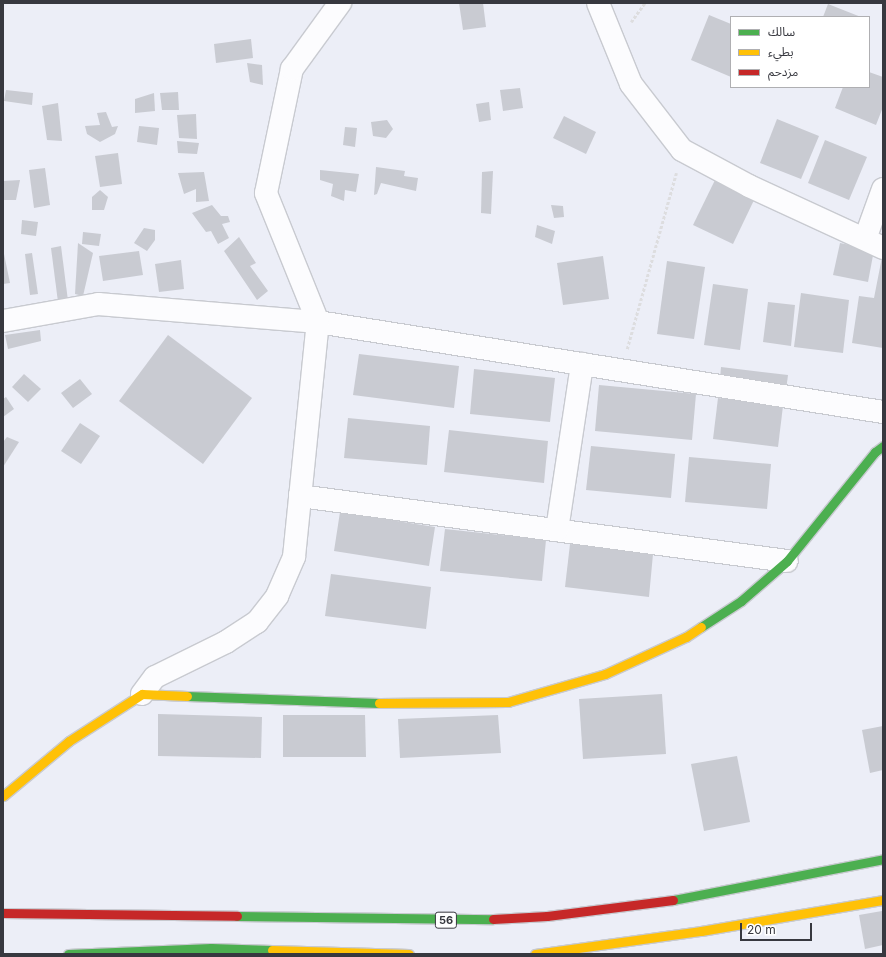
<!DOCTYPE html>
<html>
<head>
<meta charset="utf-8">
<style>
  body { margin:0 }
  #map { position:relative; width:886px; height:957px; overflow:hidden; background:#eceef7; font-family:Inter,"Noto Sans Arabic",sans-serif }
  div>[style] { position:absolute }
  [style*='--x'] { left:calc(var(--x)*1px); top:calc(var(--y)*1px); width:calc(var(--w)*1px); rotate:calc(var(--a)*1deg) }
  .building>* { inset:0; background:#c9cbd2 }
  .path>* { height:2.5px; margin-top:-1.25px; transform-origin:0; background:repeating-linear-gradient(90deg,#dddddf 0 3px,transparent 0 5px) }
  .roads { filter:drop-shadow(1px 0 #c8cad0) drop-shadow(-1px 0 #c8cad0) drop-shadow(0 1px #c8cad0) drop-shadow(0 -1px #c8cad0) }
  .street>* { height:22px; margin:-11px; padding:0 11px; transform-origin:11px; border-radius:11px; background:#fcfcfe }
  .fast>* { height:9px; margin:-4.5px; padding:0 4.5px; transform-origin:4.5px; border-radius:4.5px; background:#4caf50 }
  .slow>* { height:9px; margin:-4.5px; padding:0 4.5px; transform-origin:4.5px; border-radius:4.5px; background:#ffc107 }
  .jam>* { height:9px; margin:-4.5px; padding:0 4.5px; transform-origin:4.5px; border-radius:4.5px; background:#c62828 }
  span { translate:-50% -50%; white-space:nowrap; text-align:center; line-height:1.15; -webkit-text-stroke:4px #fff; paint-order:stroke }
  .shield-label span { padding:1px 3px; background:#fff; border:1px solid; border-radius:3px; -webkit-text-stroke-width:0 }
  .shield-label { font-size:11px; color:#37383f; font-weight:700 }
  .frame { position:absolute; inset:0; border:4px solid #37383f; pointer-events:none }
  .legend { position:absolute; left:730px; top:16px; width:140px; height:72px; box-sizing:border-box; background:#fff; border:1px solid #afafb2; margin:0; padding:5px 7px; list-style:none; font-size:12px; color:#37383f }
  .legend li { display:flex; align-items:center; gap:8px; height:20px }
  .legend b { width:20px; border:1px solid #afafb2 }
  .scale { position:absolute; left:740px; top:923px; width:72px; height:18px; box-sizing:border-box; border:2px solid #37383f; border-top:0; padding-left:5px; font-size:12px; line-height:14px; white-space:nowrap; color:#37383f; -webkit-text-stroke:3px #fff; paint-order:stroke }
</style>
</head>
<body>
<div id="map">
  <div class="building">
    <div style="clip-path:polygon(459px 3px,483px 3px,486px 27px,463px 30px)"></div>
    <div style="clip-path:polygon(828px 4px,861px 17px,823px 17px)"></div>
    <div style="clip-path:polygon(709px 15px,731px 24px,731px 77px,691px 60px)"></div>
    <div style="clip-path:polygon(251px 39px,253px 58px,216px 63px,214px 44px)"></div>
    <div style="clip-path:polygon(247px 63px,262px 65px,263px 85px,250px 82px)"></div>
    <div style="clip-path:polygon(869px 72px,883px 77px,883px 107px,876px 125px,835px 108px,843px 87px,869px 87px)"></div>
    <div style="clip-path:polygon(520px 88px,523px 108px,503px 111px,500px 90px)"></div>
    <div style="clip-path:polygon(6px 90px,33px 93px,32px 105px,4px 101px)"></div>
    <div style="clip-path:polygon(178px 92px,179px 110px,162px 110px,160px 93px)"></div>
    <div style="clip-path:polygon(154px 93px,155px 111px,135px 113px,135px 99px)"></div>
    <div style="clip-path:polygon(489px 102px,491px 120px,479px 122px,476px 104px)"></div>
    <div style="clip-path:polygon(58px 103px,62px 141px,47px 140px,42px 106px)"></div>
    <div style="clip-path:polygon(106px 112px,112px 127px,118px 126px,115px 134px,100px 142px,87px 134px,85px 126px,100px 125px,97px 113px)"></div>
    <div style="clip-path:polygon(196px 114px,197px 139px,179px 138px,177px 115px)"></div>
    <div style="clip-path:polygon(564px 116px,596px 132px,586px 154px,553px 138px)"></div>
    <div style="clip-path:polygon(777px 119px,819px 136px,801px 179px,760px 163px)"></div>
    <div style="clip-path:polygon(387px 120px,393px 129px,386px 138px,373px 136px,371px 122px)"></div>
    <div style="clip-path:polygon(139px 126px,159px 128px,157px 145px,137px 142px)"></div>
    <div style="clip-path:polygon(345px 127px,357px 128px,355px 147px,343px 145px)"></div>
    <div style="clip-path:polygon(825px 140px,867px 157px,849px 200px,808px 183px)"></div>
    <div style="clip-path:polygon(177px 141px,199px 143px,197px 154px,178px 153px)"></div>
    <div style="clip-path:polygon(118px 153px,122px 184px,100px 187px,95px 156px)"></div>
    <div style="clip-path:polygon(376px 167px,405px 171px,404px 176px,418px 178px,416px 191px,381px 183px,377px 194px,374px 195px)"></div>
    <div style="clip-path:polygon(45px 168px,50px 205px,34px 208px,29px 170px)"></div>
    <div style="clip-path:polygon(320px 170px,359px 174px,356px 192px,345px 190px,344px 201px,331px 196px,333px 184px,320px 180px)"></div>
    <div style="clip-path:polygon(493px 171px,491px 214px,481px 213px,482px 172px)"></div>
    <div style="clip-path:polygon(204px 172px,209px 201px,196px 202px,196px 189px,184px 194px,178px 173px)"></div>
    <div style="clip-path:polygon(20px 180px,16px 200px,3px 200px,3px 181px)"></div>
    <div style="clip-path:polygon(715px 180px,755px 198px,733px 244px,693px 225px)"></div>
    <div style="clip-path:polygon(100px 190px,108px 197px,104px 210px,92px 210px,92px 197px)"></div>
    <div style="clip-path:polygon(212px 205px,221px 216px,228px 216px,230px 222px,222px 224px,229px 238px,218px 244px,211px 231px,206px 232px,192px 213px)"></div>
    <div style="clip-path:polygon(551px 205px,563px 206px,564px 217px,554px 218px)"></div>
    <div style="clip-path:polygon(22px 220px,38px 222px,36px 236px,21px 234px)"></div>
    <div style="clip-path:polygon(537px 225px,555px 231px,552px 244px,535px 237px)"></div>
    <div style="clip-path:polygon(144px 228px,155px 230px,155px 240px,147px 251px,134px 243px)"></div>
    <div style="clip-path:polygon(83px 232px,101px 234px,99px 246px,82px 244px)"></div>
    <div style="clip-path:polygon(239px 237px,256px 263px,250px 266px,268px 291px,257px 300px,224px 251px)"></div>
    <div style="clip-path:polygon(78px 243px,93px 253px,83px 296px,75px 294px)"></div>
    <div style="clip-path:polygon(840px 243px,874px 250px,868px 282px,833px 275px)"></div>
    <div style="clip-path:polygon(61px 246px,68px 301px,58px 302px,51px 248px)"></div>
    <div style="clip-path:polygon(3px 249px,10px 283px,3px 284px)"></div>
    <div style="clip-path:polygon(139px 251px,143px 275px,103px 281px,99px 256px)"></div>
    <div style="clip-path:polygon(32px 253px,38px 294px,30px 295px,25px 254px)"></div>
    <div style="clip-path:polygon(603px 256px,609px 299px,563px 305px,557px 263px)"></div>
    <div style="clip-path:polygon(882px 257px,883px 348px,852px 343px,859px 296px,874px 298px)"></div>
    <div style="clip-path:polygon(181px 260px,184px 289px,159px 292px,155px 264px)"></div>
    <div style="clip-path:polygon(667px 261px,705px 267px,694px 339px,657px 334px)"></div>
    <div style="clip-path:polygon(713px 284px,748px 289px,740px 350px,704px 345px)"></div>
    <div style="clip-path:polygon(801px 293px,849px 300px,843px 353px,794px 347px)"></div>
    <div style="clip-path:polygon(768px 302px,795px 305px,791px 346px,763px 342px)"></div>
    <div style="clip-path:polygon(40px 330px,41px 341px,8px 349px,5px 335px)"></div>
    <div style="clip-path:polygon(168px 335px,252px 398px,203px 464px,119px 401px)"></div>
    <div style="clip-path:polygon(359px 354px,459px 366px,454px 408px,353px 395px)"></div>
    <div style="clip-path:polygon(721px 367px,788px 375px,785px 398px,719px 390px)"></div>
    <div style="clip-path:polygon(474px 369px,555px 378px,550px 422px,470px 414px)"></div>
    <div style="clip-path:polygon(24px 374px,41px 389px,28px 402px,12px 387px)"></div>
    <div style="clip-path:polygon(80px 379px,92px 394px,73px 408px,61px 393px)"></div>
    <div style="clip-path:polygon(599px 385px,696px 394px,692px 440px,595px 431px)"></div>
    <div style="clip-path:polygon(6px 397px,14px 409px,3px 417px,3px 399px)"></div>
    <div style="clip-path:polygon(718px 398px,783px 406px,778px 447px,713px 439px)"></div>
    <div style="clip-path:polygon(348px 418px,430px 426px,427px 465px,344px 458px)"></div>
    <div style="clip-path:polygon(80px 423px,100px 436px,81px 464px,61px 451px)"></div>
    <div style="clip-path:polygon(449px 430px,548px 441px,544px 483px,444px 472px)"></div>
    <div style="clip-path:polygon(7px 437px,19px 442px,3px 467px,3px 442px)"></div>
    <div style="clip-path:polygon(591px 446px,675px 454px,671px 498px,586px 490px)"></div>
    <div style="clip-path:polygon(689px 457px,771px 464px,767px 509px,685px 502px)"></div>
    <div style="clip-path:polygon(340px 512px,435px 527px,429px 566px,334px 551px)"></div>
    <div style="clip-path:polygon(445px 529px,546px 540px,542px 581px,440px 571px)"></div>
    <div style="clip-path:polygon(570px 544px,653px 554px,649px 597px,565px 587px)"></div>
    <div style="clip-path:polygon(331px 574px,431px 587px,426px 629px,325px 616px)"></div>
    <div style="clip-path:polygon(662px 694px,666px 754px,583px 759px,579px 699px)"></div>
    <div style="clip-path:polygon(158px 714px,262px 717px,261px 758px,158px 756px)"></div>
    <div style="clip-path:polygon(283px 715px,365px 715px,366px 757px,283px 757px)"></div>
    <div style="clip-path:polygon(498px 715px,501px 753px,400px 758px,398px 719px)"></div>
    <div style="clip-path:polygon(883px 726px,883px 770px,870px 773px,862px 730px)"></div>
    <div style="clip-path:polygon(737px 756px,750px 822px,704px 831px,691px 764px)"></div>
    <div style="clip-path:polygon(882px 911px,883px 945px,865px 949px,859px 915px)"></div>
  </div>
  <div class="path">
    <div style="--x:631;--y:22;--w:24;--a:-54"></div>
    <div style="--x:627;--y:349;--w:183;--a:-74.4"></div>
  </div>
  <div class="roads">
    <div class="street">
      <div style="--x:598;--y:3;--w:87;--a:67.8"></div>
      <div style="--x:631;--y:84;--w:83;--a:52.3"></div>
      <div style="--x:682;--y:150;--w:76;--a:28.2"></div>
      <div style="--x:749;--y:186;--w:148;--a:24.8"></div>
      <div style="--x:865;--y:239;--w:53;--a:-70.2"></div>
      <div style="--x:3;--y:321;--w:97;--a:-10.1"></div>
      <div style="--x:98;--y:304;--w:221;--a:4.7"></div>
      <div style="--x:318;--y:322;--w:572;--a:9.05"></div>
      <div style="--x:300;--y:496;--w:491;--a:7.6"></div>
      <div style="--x:557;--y:530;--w:168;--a:-81.4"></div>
      <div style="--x:142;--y:694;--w:21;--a:-53"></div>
      <div style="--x:155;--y:677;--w:79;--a:-26.2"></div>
      <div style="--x:226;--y:642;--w:37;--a:-33"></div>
      <div style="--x:257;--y:622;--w:33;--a:-52"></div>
      <div style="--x:277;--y:596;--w:43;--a:-66.4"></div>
      <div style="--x:294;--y:557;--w:236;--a:-84.2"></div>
      <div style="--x:318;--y:322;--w:139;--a:-112"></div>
      <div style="--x:266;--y:193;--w:127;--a:-78.2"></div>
      <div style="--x:292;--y:69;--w:82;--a:-54"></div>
    </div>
    <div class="fast">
      <div style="--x:701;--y:627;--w:48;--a:-33"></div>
      <div style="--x:741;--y:601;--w:61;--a:-41"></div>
      <div style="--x:787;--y:561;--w:140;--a:-51.1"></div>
      <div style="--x:875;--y:452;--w:10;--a:-37"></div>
      <div style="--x:187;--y:696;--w:192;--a:2.1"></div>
      <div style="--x:673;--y:900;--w:214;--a:-11"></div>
      <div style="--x:237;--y:916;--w:256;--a:0.7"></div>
      <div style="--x:68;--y:954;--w:143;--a:-2.4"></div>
      <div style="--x:211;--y:948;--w:61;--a:1.9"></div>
    </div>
    <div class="slow">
      <div style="--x:379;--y:703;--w:129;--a:-0.4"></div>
      <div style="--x:508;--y:702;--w:101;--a:-16.1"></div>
      <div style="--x:605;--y:674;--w:89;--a:-24.6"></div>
      <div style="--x:686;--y:637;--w:18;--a:-34"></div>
      <div style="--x:3;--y:796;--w:86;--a:-39.8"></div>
      <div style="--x:69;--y:741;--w:87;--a:-32.8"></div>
      <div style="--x:142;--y:694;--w:45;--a:2.5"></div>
      <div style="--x:272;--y:950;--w:137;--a:1.7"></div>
      <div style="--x:535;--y:954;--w:168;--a:-7.9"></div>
      <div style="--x:701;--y:931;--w:185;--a:-9.7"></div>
    </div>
    <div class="jam">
      <div style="--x:3;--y:913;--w:234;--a:0.7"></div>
      <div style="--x:493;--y:919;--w:54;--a:-3.2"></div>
      <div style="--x:547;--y:916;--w:127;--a:-7.2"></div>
    </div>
  </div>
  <div class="shield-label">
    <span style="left:446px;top:920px">56</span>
  </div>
  <div class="frame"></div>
  <ul class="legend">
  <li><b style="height:5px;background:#4caf50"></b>سالك</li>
  <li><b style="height:5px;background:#ffc107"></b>بطيء</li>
  <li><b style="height:5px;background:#c62828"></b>مزدحم</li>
  </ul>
  <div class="scale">20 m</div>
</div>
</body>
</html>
